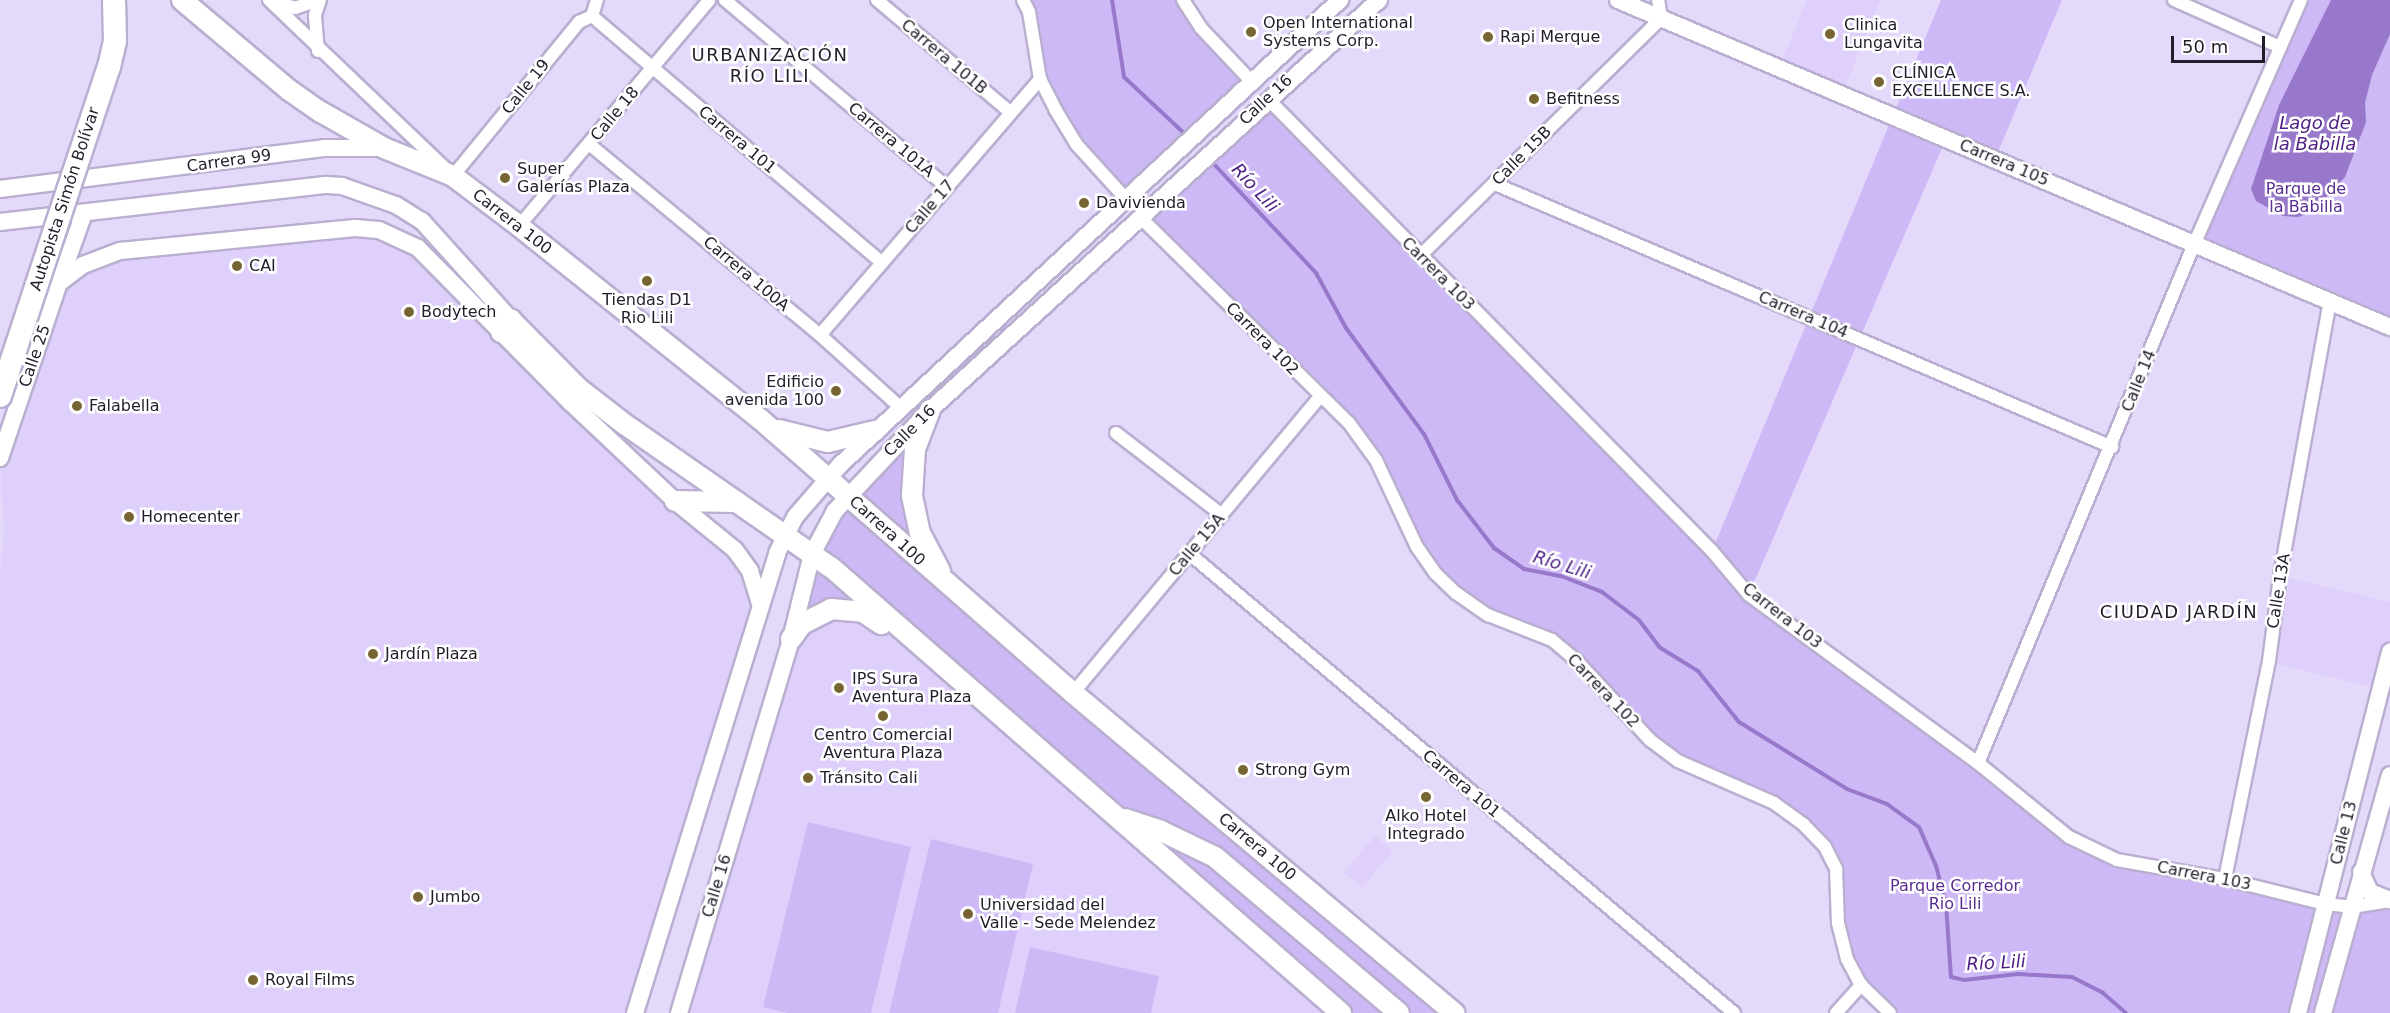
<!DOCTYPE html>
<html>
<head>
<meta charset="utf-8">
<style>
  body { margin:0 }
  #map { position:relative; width:2390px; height:1013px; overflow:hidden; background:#e4d9fb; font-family:"DejaVu Sans",sans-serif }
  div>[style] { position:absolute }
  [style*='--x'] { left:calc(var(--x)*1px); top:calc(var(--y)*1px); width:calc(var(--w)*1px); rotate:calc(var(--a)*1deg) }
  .built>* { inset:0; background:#ded0fa }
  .green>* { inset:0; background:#ceb9f7 }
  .water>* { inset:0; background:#9778cb }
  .stream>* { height:4px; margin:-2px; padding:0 2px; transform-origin:2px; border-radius:2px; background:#9778cb }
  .roads { filter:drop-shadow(2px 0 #baafd0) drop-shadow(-2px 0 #baafd0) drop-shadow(0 2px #baafd0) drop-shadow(0 -2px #baafd0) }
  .street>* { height:12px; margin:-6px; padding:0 6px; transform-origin:6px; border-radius:6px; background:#fff }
  .secondary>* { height:16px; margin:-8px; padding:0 8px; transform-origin:8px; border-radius:8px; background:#fff }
  .primary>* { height:20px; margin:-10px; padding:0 10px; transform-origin:10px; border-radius:10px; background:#fff }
  .bridges { filter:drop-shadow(2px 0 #baafd0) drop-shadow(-2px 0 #baafd0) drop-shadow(0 2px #baafd0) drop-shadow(0 -2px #baafd0) }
  .highway-bridge>* { height:22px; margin:-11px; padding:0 11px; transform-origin:11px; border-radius:11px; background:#fff }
  .dots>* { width:16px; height:16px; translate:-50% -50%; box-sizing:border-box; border:3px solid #fff; border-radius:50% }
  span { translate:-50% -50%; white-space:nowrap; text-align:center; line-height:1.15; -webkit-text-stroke:5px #fff; paint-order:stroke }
  .poi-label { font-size:16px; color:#211d2a }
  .left { translate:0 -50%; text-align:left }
  .right { translate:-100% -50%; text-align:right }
  .street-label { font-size:16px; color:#211d2a }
  .park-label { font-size:16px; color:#5a2d90 }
  .neighbourhood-label { font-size:18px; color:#211d2a; letter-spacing:1.5px }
  .water-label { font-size:18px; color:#4f2184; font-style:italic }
  .scale { position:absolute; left:2171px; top:36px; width:94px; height:27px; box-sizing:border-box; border:3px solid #211d2a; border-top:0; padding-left:8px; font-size:18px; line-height:21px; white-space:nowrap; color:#211d2a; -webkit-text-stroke:4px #fff; paint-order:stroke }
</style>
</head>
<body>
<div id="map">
  <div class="built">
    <div style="clip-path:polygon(1807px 0,1880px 0,1842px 95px,1779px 68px)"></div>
    <div style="clip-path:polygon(355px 228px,401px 238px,735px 550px,761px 607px,635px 1013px,0 1013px,0 576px,4px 532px,0 458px,59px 283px,104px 256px)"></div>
    <div style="clip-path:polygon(2280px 576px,2390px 602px,2390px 652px,2380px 689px,2269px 662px)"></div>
    <div style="clip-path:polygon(813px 617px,875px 620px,941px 667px,1341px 1013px,679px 1013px,777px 679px)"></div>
    <div style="clip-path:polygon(1375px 836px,1393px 851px,1362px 888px,1344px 872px)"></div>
  </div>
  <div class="green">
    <div style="clip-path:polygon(1023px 0,1183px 0,1252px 82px,1126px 199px,1077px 145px,1040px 79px)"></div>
    <div style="clip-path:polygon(1941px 0,2062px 0,1995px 159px,1946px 139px,1749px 594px,2069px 837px,2117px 860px,2325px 904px,2390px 901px,2390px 1013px,1890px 1013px,1847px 959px,1836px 869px,1803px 824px,1678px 761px,1552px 640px,1488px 615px,1435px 573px,1349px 423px,1140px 217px,1268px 99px,1712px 551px)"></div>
    <div style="clip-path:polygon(2301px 0,2390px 0,2390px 327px,2194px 244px)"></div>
    <div style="clip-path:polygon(930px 410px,912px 496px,949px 586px,1455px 1013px,1341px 1013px,974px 695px,875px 620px,863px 612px,802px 624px,820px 534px)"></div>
    <div style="clip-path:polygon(808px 822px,911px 847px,871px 1013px,788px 1013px,763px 1007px)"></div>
    <div style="clip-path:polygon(931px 839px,1033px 864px,998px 1013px,889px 1013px)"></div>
    <div style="clip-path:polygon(1030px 947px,1159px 976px,1151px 1013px,1015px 1013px)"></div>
  </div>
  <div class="water">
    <div style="clip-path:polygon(2331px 0,2390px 0,2390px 34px,2372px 75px,2365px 103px,2366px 122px,2345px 177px,2312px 212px,2298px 217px,2283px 216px,2256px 201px,2251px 189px,2279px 105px)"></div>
  </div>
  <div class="stream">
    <div style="--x:1112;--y:0;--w:78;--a:81.1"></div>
    <div style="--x:1124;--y:77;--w:86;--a:43.1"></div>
    <div style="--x:1211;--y:161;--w:154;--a:46.8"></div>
    <div style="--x:1316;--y:273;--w:63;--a:61.4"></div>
    <div style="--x:1346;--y:328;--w:132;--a:53.7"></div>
    <div style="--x:1424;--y:434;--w:74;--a:63.4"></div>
    <div style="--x:1457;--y:500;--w:61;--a:52.4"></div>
    <div style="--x:1494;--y:548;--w:37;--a:35"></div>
    <div style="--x:1524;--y:569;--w:38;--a:11"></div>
    <div style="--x:1561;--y:576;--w:44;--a:21.3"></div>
    <div style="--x:1602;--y:592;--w:46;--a:37.1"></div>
    <div style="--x:1639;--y:620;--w:34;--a:53"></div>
    <div style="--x:1659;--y:647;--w:46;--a:31.6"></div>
    <div style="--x:1698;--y:671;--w:65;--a:51.2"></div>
    <div style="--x:1739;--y:722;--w:127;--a:31.8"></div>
    <div style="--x:1847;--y:789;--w:43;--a:20.6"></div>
    <div style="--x:1887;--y:804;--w:39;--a:36"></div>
    <div style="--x:1919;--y:827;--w:43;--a:66.4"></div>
    <div style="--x:1936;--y:866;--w:39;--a:75"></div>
    <div style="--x:1946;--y:904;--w:73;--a:86.1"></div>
    <div style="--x:1951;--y:977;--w:13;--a:13"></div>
    <div style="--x:1964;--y:980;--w:54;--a:-6.3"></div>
    <div style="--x:2018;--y:974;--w:54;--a:3.2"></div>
    <div style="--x:2072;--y:977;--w:35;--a:27"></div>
    <div style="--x:2103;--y:993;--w:30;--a:41"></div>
  </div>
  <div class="roads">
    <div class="street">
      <div style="--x:269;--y:0;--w:255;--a:43.7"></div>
      <div style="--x:453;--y:176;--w:199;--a:-50.7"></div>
      <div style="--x:579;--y:22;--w:14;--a:-25"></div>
      <div style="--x:592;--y:16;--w:17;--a:-73"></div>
      <div style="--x:272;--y:0;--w:24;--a:19"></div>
      <div style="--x:295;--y:8;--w:24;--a:-19"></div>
      <div style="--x:725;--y:0;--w:290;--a:40.1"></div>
      <div style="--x:877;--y:0;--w:175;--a:40.1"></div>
      <div style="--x:1023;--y:0;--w:13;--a:63"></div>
      <div style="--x:1029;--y:12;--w:68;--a:80.7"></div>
      <div style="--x:1040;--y:79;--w:34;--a:63"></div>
      <div style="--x:1055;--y:109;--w:42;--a:58.6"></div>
      <div style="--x:1077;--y:145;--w:73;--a:47.8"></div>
      <div style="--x:1183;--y:0;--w:33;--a:57"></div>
      <div style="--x:1201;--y:28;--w:74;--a:46.6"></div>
      <div style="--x:2174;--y:0;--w:116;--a:23.9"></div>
      <div style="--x:592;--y:16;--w:381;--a:40.4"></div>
      <div style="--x:318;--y:51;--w:36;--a:-95"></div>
      <div style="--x:315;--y:15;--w:16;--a:-72"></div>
      <div style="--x:1268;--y:99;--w:634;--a:45.51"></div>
      <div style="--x:1712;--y:551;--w:57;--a:49.9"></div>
      <div style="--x:1749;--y:595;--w:284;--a:36.3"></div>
      <div style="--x:1978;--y:763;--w:117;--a:39.1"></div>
      <div style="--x:2069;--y:837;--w:53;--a:25.6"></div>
      <div style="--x:2117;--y:860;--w:110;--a:10"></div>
      <div style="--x:2225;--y:879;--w:103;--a:14"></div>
      <div style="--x:2325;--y:904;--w:27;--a:6"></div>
      <div style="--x:2352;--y:907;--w:38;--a:-9"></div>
      <div style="--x:589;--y:144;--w:300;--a:39.6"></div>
      <div style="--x:820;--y:335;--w:109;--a:42"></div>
      <div style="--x:1495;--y:184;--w:671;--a:23.09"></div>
      <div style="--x:1140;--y:217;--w:293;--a:44.6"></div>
      <div style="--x:1349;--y:423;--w:46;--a:53.9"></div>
      <div style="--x:1376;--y:460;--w:96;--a:64.8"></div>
      <div style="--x:1417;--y:547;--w:32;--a:55"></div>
      <div style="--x:1435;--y:573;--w:29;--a:44"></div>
      <div style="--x:1456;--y:593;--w:39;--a:35"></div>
      <div style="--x:1488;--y:615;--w:69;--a:21.3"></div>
      <div style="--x:1552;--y:640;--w:34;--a:40"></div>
      <div style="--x:1578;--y:662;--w:106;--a:47.3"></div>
      <div style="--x:1650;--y:740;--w:35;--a:37"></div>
      <div style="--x:1678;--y:761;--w:105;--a:23.6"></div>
      <div style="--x:1774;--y:803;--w:36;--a:36"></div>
      <div style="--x:1803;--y:824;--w:32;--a:46"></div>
      <div style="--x:1825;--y:847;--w:25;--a:63"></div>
      <div style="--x:1836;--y:869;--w:54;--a:87.9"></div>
      <div style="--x:1838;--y:923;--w:37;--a:76"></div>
      <div style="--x:1847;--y:959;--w:30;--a:62"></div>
      <div style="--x:1861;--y:985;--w:40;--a:44"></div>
      <div style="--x:519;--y:226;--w:295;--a:-49.9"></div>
      <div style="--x:1420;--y:256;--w:339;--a:-44.6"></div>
      <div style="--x:1661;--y:18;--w:18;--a:-99"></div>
      <div style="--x:820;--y:335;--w:338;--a:-49.3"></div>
      <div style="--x:1116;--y:433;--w:134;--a:37.7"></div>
      <div style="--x:1190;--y:554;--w:712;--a:40.16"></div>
      <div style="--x:1073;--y:693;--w:386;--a:-50.2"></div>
      <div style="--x:1978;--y:763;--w:551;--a:-67.39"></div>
      <div style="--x:2190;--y:254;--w:277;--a:-66.4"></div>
      <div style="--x:2225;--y:879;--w:222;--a:-78.6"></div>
      <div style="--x:2269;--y:661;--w:86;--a:-82.6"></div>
      <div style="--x:2280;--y:576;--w:280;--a:-79.7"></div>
      <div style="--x:1836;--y:1013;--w:38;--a:-48"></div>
    </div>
    <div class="secondary">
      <div style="--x:1618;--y:0;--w:838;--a:22.96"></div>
      <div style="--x:0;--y:189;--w:328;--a:-7.2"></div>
      <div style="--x:325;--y:148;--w:59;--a:0"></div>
      <div style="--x:0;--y:222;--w:329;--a:-6.5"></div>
      <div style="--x:327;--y:185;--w:15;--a:4"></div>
      <div style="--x:342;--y:186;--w:57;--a:19.4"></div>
      <div style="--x:396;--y:205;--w:31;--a:32"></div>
      <div style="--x:422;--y:221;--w:133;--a:48"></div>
      <div style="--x:59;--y:283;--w:74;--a:-70.3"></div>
      <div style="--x:0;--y:458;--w:185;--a:-71.4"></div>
      <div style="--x:59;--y:283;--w:30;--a:-37"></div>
      <div style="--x:83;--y:265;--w:40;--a:-21"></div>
      <div style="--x:120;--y:251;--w:236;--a:-5.6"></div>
      <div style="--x:355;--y:228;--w:24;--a:5"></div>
      <div style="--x:379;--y:230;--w:43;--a:24.8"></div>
      <div style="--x:418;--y:248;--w:216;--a:45.4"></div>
      <div style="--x:570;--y:402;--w:144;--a:43.3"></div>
      <div style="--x:675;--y:501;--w:77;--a:39.2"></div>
      <div style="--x:735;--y:550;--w:26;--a:54"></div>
      <div style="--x:750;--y:571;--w:37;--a:73"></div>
      <div style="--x:2361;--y:872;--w:22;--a:66"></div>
      <div style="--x:2370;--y:892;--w:22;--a:22"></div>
      <div style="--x:635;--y:1013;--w:481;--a:-72.8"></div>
      <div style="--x:777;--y:553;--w:40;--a:-63.4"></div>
      <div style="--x:795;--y:517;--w:69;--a:-49.1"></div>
      <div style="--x:840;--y:465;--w:683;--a:-42.92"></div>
      <div style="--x:679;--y:1013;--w:390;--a:-73.3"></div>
      <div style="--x:791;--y:639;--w:88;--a:-76.1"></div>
      <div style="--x:812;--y:554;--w:49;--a:-61.9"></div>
      <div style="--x:835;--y:511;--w:139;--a:-46.8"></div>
      <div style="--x:930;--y:410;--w:608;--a:-42.4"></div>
      <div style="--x:2298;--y:1013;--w:373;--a:-75.7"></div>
      <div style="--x:2323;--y:1013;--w:247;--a:-74.3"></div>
    </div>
    <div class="primary">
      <div style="--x:182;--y:0;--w:140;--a:40.1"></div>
      <div style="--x:289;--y:90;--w:39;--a:35"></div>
      <div style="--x:321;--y:112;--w:73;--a:29.7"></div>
      <div style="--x:384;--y:148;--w:74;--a:22.1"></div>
      <div style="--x:453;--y:176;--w:83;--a:37.1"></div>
      <div style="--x:519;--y:226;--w:309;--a:38.7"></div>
      <div style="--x:760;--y:419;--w:416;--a:41.2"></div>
      <div style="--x:1073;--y:693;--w:498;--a:40"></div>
      <div style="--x:501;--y:332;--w:16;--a:-50"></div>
      <div style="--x:511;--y:320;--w:95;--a:45.4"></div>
      <div style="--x:578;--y:388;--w:57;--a:37.9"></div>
      <div style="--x:623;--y:423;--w:254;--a:34.8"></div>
      <div style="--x:832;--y:568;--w:676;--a:41.16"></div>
      <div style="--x:930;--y:410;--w:42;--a:111"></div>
      <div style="--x:915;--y:449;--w:47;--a:93.7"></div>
      <div style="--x:912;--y:496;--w:38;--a:78"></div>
      <div style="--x:920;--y:533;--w:43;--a:62.2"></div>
      <div style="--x:779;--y:430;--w:50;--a:13.8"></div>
      <div style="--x:828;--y:442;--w:48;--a:-13.2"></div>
      <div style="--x:675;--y:501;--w:62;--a:0.9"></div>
      <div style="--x:791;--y:639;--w:19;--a:-54"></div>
      <div style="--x:802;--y:624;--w:33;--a:-27"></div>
      <div style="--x:831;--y:609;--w:32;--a:5"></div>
      <div style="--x:863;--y:612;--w:22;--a:34"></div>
      <div style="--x:1125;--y:819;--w:38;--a:18"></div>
      <div style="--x:1161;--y:831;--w:60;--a:25.7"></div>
      <div style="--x:1215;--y:857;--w:241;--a:40.3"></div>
    </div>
  </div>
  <div class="bridges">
    <div class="highway-bridge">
      <div style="--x:0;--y:396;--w:347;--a:-71.7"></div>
      <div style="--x:109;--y:67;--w:27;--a:-77"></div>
      <div style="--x:115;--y:41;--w:41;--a:-91.4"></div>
    </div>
  </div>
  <div class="dots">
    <div style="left:1251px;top:32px;background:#766432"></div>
    <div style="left:1830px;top:34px;background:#766432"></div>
    <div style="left:1488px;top:37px;background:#766432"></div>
    <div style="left:1879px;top:82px;background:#766432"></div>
    <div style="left:1534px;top:99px;background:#766432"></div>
    <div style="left:505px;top:178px;background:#766432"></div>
    <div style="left:1084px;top:203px;background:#766432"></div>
    <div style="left:237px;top:266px;background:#766432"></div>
    <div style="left:647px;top:281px;background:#766432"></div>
    <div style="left:409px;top:312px;background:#766432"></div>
    <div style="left:836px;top:391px;background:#766432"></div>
    <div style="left:77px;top:406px;background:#766432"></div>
    <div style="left:129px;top:517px;background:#766432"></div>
    <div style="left:373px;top:654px;background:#766432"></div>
    <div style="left:839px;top:688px;background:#766432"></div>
    <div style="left:883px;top:716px;background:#766432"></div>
    <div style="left:1243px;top:770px;background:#766432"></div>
    <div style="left:808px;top:778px;background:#766432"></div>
    <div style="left:1426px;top:797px;background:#766432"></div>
    <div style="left:418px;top:897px;background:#766432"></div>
    <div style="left:968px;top:914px;background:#766432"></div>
    <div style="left:253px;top:980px;background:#766432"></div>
  </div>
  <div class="poi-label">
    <span class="left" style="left:1263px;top:32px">Open International<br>Systems Corp.</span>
    <span class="left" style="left:1844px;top:34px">Clinica<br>Lungavita</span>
    <span class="left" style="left:1500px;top:37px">Rapi Merque</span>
    <span class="left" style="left:1892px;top:82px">CLÍNICA<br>EXCELLENCE S.A.</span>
    <span class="left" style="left:1546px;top:99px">Befitness</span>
    <span class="left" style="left:517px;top:178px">Super<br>Galerías Plaza</span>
    <span class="left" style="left:1096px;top:203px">Davivienda</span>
    <span class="left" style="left:249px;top:266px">CAI</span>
    <span style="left:647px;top:309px">Tiendas D1<br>Rio Lili</span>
    <span class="left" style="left:421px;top:312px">Bodytech</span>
    <span class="right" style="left:824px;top:391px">Edificio<br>avenida 100</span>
    <span class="left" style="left:89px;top:406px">Falabella</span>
    <span class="left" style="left:141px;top:517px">Homecenter</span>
    <span class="left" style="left:385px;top:654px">Jardín Plaza</span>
    <span class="left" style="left:852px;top:688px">IPS Sura<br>Aventura Plaza</span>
    <span style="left:883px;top:744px">Centro Comercial<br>Aventura Plaza</span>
    <span class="left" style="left:1255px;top:770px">Strong Gym</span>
    <span class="left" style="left:820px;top:778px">Tránsito Cali</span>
    <span style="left:1426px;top:825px">Alko Hotel<br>Integrado</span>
    <span class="left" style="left:430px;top:897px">Jumbo</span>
    <span class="left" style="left:980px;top:914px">Universidad del<br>Valle - Sede Melendez</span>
    <span class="left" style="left:265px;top:980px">Royal Films</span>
  </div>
  <div class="street-label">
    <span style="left:944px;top:57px;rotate:40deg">Carrera 101B</span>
    <span style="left:526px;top:87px;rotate:-51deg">Calle 19</span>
    <span style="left:1266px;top:100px;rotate:-43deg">Calle 16</span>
    <span style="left:615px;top:114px;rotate:-50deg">Calle 18</span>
    <span style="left:737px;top:140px;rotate:40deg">Carrera 101</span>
    <span style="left:891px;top:140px;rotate:40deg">Carrera 101A</span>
    <span style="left:1522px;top:156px;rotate:-45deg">Calle 15B</span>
    <span style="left:229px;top:161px;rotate:-8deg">Carrera 99</span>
    <span style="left:2004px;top:163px;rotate:23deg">Carrera 105</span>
    <span style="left:65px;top:199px;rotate:-72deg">Autopista Simón Bolívar</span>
    <span style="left:930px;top:207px;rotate:-49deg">Calle 17</span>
    <span style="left:512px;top:222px;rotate:38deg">Carrera 100</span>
    <span style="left:746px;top:274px;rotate:40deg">Carrera 100A</span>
    <span style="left:1438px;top:274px;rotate:45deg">Carrera 103</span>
    <span style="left:1803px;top:315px;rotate:23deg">Carrera 104</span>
    <span style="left:1262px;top:339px;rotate:45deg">Carrera 102</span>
    <span style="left:35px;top:356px;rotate:-71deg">Calle 25</span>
    <span style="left:2139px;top:381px;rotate:-68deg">Calle 14</span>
    <span style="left:910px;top:431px;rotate:-45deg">Calle 16</span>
    <span style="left:887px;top:531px;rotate:42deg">Carrera 100</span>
    <span style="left:1197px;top:545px;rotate:-50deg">Calle 15A</span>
    <span style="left:2279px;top:591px;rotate:-81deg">Calle 13A</span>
    <span style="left:1782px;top:616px;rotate:38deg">Carrera 103</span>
    <span style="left:1603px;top:691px;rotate:46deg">Carrera 102</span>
    <span style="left:1461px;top:784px;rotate:40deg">Carrera 101</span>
    <span style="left:2344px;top:833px;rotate:-76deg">Calle 13</span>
    <span style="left:1257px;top:847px;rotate:40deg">Carrera 100</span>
    <span style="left:2204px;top:876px;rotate:11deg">Carrera 103</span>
    <span style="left:717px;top:886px;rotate:-73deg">Calle 16</span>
  </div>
  <div class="park-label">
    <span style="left:2306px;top:198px">Parque de<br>la Babilla</span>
    <span style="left:1955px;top:895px">Parque Corredor<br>Rio Lili</span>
  </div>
  <div class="neighbourhood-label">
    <span style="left:770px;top:66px">URBANIZACIÓN<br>RÍO LILI</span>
    <span style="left:2179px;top:612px">CIUDAD JARDÍN</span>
  </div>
  <div class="water-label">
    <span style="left:2315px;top:134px">Lago de<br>la Babilla</span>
    <span style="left:1255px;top:188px;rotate:47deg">Río Lili</span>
    <span style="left:1562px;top:565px;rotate:17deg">Río Lili</span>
    <span style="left:1996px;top:963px;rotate:-3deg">Río Lili</span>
  </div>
  <div class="scale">50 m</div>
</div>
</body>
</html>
